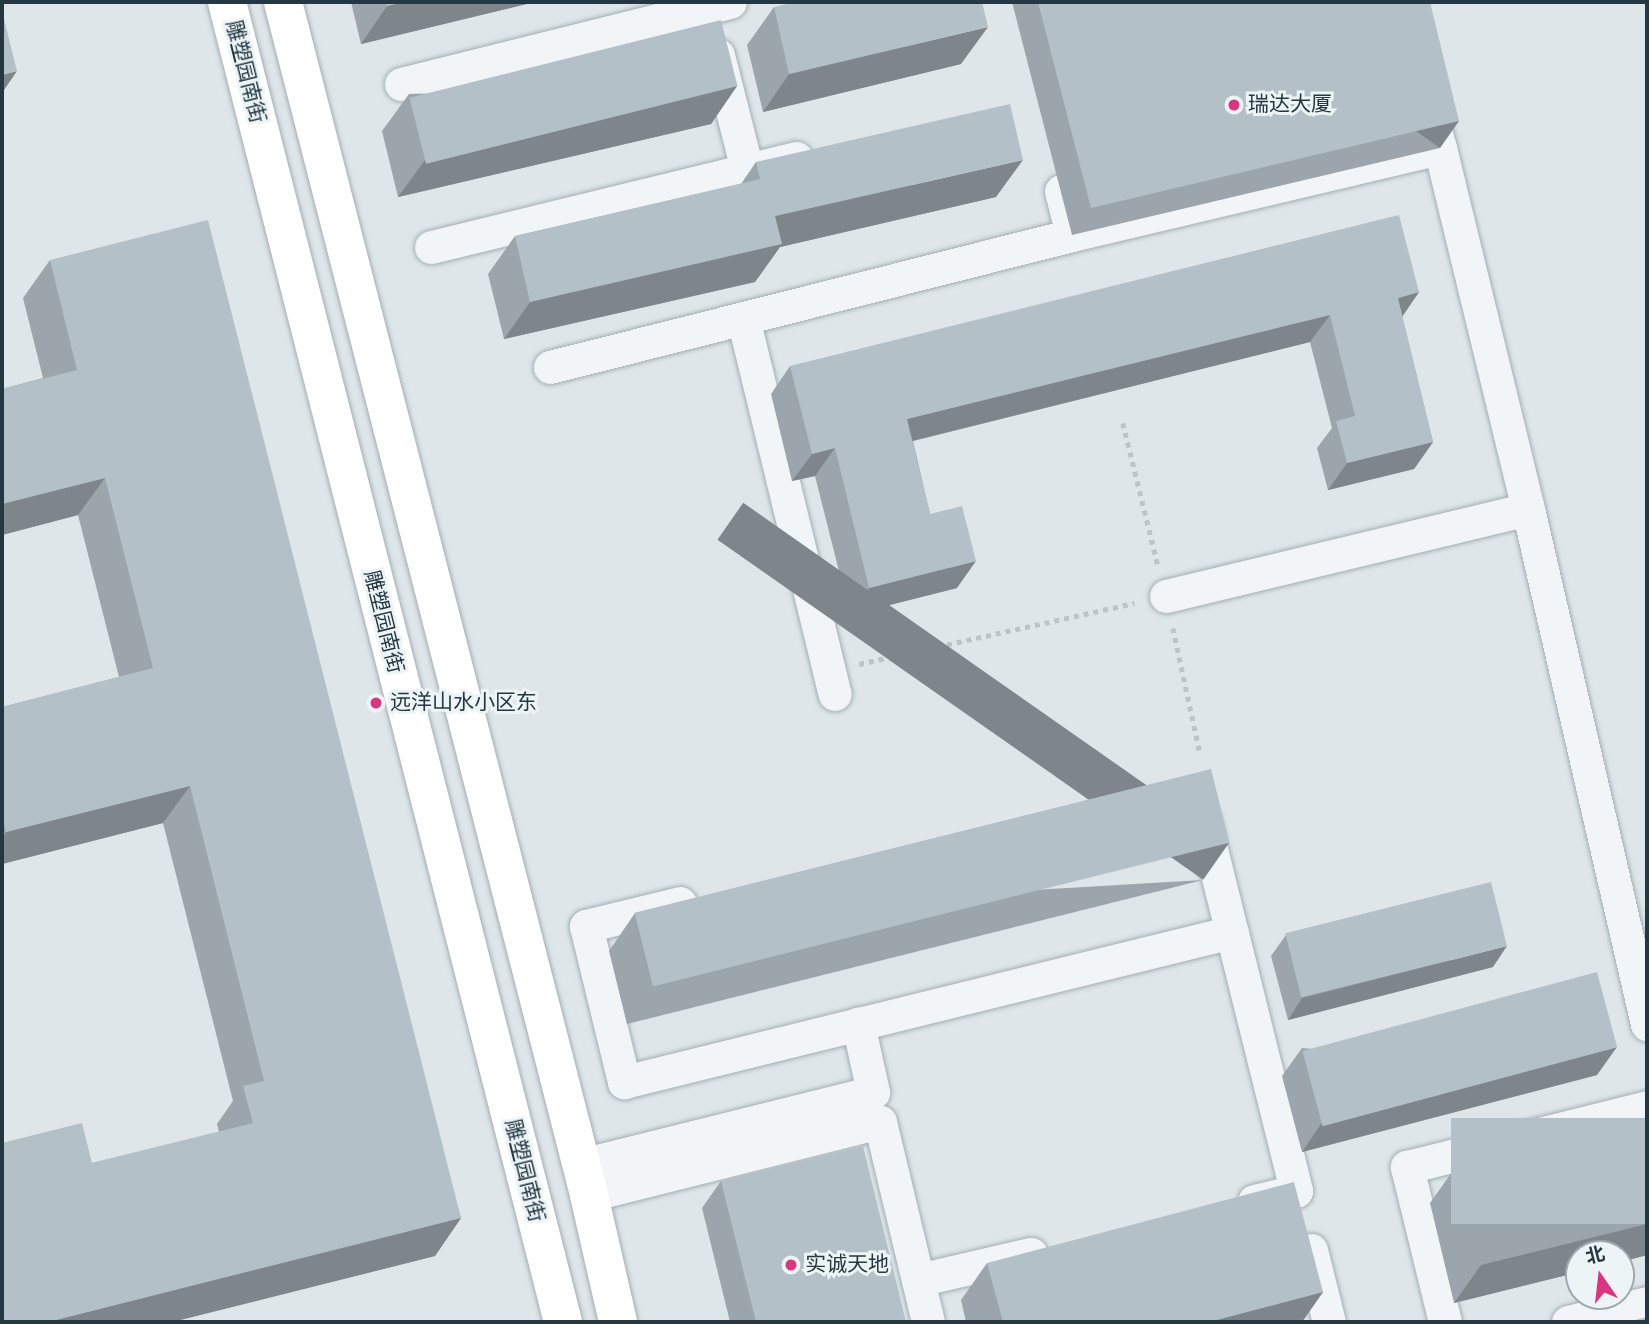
<!DOCTYPE html>
<meta charset="utf-8">
<style>
body{margin:0}
#map{position:relative;width:1649px;height:1324px;overflow:hidden;background:#dee6e9;font-family:"Alegreya Sans","Noto Sans SC",sans-serif}
div>[style]{position:absolute}
.path>*{height:4.5px;margin-top:-2.25px;transform-origin:0;background:repeating-linear-gradient(90deg,#bcc4c8 0 5px,transparent 0 10px)}
.roads{filter:drop-shadow(0 0 2px #a3aeb4) drop-shadow(0 0 2px #a3aeb4)}
.street>*{height:33px;margin:-16.5px;padding:0 16.5px;transform-origin:16.5px;border-radius:16.5px;background:#f1f5f7}
.secondary>*{height:38px;margin:-19px;padding:0 19px;transform-origin:19px;border-radius:19px;background:#fff}
.wall>*{inset:0;background:#9ba5ab}
.shaded-wall>*{inset:0;background:#7e868b;transform-origin:0 0}
.building>*{inset:0;background:#b4c0c7;transform-origin:0 0}
.dots>*{width:19px;height:19px;translate:-50% -50%;box-sizing:border-box;border:4px solid #edf4f6;border-radius:50%}
span{translate:-50% -50%;white-space:nowrap;text-align:center;line-height:1.15;-webkit-text-stroke:6px #edf4f6;paint-order:stroke}
.street-label{font-size:21px;color:#253842}
.poi-label{font-size:21px;color:#253842}
.left{translate:0 -50%;text-align:left}
.frame{position:absolute;inset:0;border:4px solid #253842;pointer-events:none}
.north{position:absolute;left:1565px;top:1240px;width:70px;height:70px;box-sizing:border-box;background:#edf4f6;border:2px solid #9da9ae;border-radius:50%;rotate:346deg;font-size:19px;font-weight:700;line-height:28px;text-align:center;color:#253842}
.north::after{content:'';display:block;margin:auto;width:24px;height:32px;background:#dd347f;clip-path:polygon(50% 0,100% 100%,50% 72%,0 100%)}
</style>
<div id="map">
<div class="path">
<i style="left:1123px;top:423px;width:146px;rotate:76.2deg"></i>
<i style="left:1173px;top:628px;width:128px;rotate:77.8deg"></i>
<i style="left:859px;top:664px;width:282px;rotate:-12.5deg"></i>
</div>
<div class="roads">
<div class="street">
<i style="left:718px;top:55px;width:119px;rotate:75.8deg"></i>
<i style="left:401px;top:84px;width:339px;rotate:-14deg"></i>
<i style="left:1440px;top:148px;width:372px;rotate:76.3deg"></i>
<i style="left:1528px;top:509px;width:529px;rotate:76.99deg"></i>
<i style="left:1061px;top:191px;width:45px;rotate:76deg"></i>
<i style="left:1072px;top:235px;width:378px;rotate:-13.3deg"></i>
<i style="left:1440px;top:148px;width:20px;rotate:-105deg"></i>
<i style="left:431px;top:247px;width:376px;rotate:-13.7deg"></i>
<i style="left:743px;top:318px;width:387px;rotate:76.3deg"></i>
<i style="left:550px;top:367px;width:538px;rotate:-14.19deg"></i>
<i style="left:1166px;top:596px;width:372px;rotate:-13.5deg"></i>
<i style="left:1204px;top:821px;width:381px;rotate:76deg"></i>
<i style="left:1296px;top:1191px;width:43px;rotate:166.6deg"></i>
<i style="left:680px;top:903px;width:97px;rotate:166.3deg"></i>
<i style="left:586px;top:926px;width:161px;rotate:76.3deg"></i>
<i style="left:624px;top:1082px;width:626px;rotate:-13.86deg"></i>
<i style="left:581px;top:1165px;width:301px;rotate:-14deg"></i>
<i style="left:873px;top:1092px;width:70px;rotate:-102.4deg"></i>
<i style="left:589px;top:1195px;width:300px;rotate:-14.1deg"></i>
<i style="left:880px;top:1122px;width:163px;rotate:76.5deg"></i>
<i style="left:918px;top:1280px;width:116px;rotate:-13deg"></i>
<i style="left:1311px;top:1250px;width:74px;rotate:76deg"></i>
<i style="left:918px;top:1280px;width:43px;rotate:76.6deg"></i>
<i style="left:1445px;top:1322px;width:160px;rotate:-103.8deg"></i>
<i style="left:1407px;top:1167px;width:247px;rotate:-14deg"></i>
<i style="left:1568px;top:1322px;width:81px;rotate:-13.5deg"></i>
</div>
<div class="secondary">
<i style="left:227px;top:2px;width:1362px;rotate:75.72deg"></i>
<i style="left:283px;top:2px;width:1232px;rotate:75.61deg"></i>
<i style="left:589px;top:1195px;width:130px;rotate:77.1deg"></i>
</div>
</div>
<div class="wall">
<i style="clip-path:polygon(351px 2px,535px 2px,361px 44px)"></i>
<i style="clip-path:polygon(1012px 2px,1430px 2px,1440px 148px,1072px 235px)"></i>
<i style="clip-path:polygon(774px 7px,961px 64px,763px 112px,747px 45px)"></i>
<i style="clip-path:polygon(737px 86px,711px 124px,398px 197px,382px 131px,409px 94px)"></i>
<i style="clip-path:polygon(756px 162px,996px 197px,780px 247px,755px 282px,504px 339px,488px 274px,515px 236px,741px 184px)"></i>
<i style="clip-path:polygon(50px 260px,461px 1218px,435px 1256px,172px 1322px,2px 1322px,92px 1163px,219px 1132px,217px 1124px,233px 1101px,163px 823px,2px 864px,2px 707px,119px 677px,78px 515px,2px 535px,2px 389px,43px 378px,23px 298px)"></i>
<i style="clip-path:polygon(1419px 292px,1402px 316px,1433px 442px,1414px 469px,1328px 490px,1317px 448px,1332px 428px,1310px 342px,913px 441px,930px 514px,957px 588px,850px 615px,815px 476px,792px 481px,771px 394px,790px 366px)"></i>
<i style="clip-path:polygon(1203px 880px,627px 1024px,609px 951px,635px 913px)"></i>
<i style="clip-path:polygon(1286px 935px,1493px 967px,1288px 1020px,1271px 956px)"></i>
<i style="clip-path:polygon(1302px 1048px,1597px 1075px,1302px 1152px,1282px 1076px)"></i>
<i style="clip-path:polygon(1647px 1118px,1647px 1255px,1621px 1262px,1621px 1254px,1579px 1254px,1579px 1272px,1454px 1303px,1430px 1203px,1457px 1165px)"></i>
<i style="clip-path:polygon(721px 1181px,906px 1322px,730px 1322px,702px 1208px)"></i>
<i style="clip-path:polygon(987px 1263px,1323px 1292px,1302px 1322px,966px 1322px,961px 1300px)"></i>
</div>
<div class="shaded-wall">
<i style="clip-path:polygon(404px 2px,535px 2px,361px 44px,387px 6px)"></i>
<i style="clip-path:polygon(988px 27px,961px 64px,763px 112px,789px 74px)"></i>
<i style="clip-path:polygon(17px 71px,2px 93px,2px 75px)"></i>
<i style="clip-path:polygon(737px 86px,711px 124px,398px 197px,425px 160px)"></i>
<i style="left:1459px;top:121px;width:33px;height:378px;rotate:125deg"></i>
<i style="clip-path:polygon(1023px 160px,996px 197px,780px 247px,755px 282px,504px 339px,530px 302px,775px 216px)"></i>
<i style="clip-path:polygon(1419px 292px,1400px 320px,1398px 298px)"></i>
<i style="clip-path:polygon(1330px 315px,1310px 342px,888px 447px,907px 419px)"></i>
<i style="clip-path:polygon(1433px 442px,1414px 469px,1328px 490px,1347px 463px)"></i>
<i style="clip-path:polygon(835px 448px,815px 476px,792px 481px,812px 454px)"></i>
<i style="clip-path:polygon(105px 478px,78px 515px,2px 535px,2px 504px)"></i>
<i style="clip-path:polygon(976px 561px,957px 588px,850px 615px,869px 588px)"></i>
<i style="clip-path:polygon(190px 786px,163px 823px,2px 864px,2px 839px,6px 832px)"></i>
<i style="left:1229px;top:843px;width:45px;height:593px;rotate:125deg"></i>
<i style="clip-path:polygon(1507px 946px,1493px 967px,1288px 1020px,1302px 998px)"></i>
<i style="clip-path:polygon(1617px 1047px,1597px 1075px,1302px 1152px,1321px 1124px)"></i>
<i style="clip-path:polygon(461px 1218px,435px 1256px,172px 1322px,48px 1322px)"></i>
<i style="clip-path:polygon(1647px 1224px,1647px 1255px,1621px 1262px,1621px 1254px,1579px 1254px,1579px 1272px,1454px 1303px,1481px 1265px)"></i>
<i style="clip-path:polygon(1323px 1292px,1302px 1322px,1209px 1322px)"></i>
</div>
<div class="building">
<i style="clip-path:polygon(386px 2px,404px 2px,387px 6px)"></i>
<i style="clip-path:polygon(796px 2px,982px 2px,988px 27px,789px 74px,774px 7px)"></i>
<i style="clip-path:polygon(1038px 2px,1430px 2px,1459px 121px,1091px 208px)"></i>
<i style="clip-path:polygon(2px 11px,17px 71px,2px 75px)"></i>
<i style="left:721px;top:20px;width:68px;height:321px;rotate:76deg"></i>
<i style="clip-path:polygon(1010px 104px,1023px 160px,775px 216px,782px 244px,530px 302px,515px 236px,760px 179px,756px 162px)"></i>
<i style="clip-path:polygon(1399px 215px,1419px 292px,1398px 298px,1433px 442px,1347px 463px,1336px 421px,1355px 416px,1330px 315px,907px 419px,930px 514px,962px 506px,976px 561px,869px 588px,835px 448px,812px 454px,790px 366px)"></i>
<i style="clip-path:polygon(208px 220px,461px 1218px,48px 1322px,2px 1322px,2px 1143px,82px 1123px,92px 1163px,253px 1123px,243px 1086px,264px 1081px,190px 786px,6px 832px,2px 813px,2px 707px,153px 668px,105px 478px,2px 504px,2px 389px,77px 370px,50px 260px)"></i>
<i style="left:1211px;top:769px;width:76px;height:594px;rotate:76deg"></i>
<i style="left:1491px;top:882px;width:66px;height:212px;rotate:76deg"></i>
<i style="left:1597px;top:972px;width:78px;height:305px;rotate:75deg"></i>
<i style="left:1647px;top:1118px;width:106px;height:196px;rotate:90deg"></i>
<i style="clip-path:polygon(863px 1146px,906px 1322px,756px 1322px,721px 1181px)"></i>
<i style="clip-path:polygon(1294px 1182px,1323px 1292px,1209px 1322px,1003px 1322px,987px 1263px)"></i>
<i style="clip-path:polygon(1647px 1317px,1647px 1322px,1627px 1322px)"></i>
</div>
<div class="dots">
<i style="left:1234px;top:105px;background:#dd347f"></i>
<i style="left:376px;top:703px;background:#dd347f"></i>
<i style="left:791px;top:1265px;background:#dd347f"></i>
</div>
<div class="street-label">
<span style="left:245px;top:72px;rotate:76deg">雕塑园南街</span>
<span style="left:383px;top:622px;rotate:76deg">雕塑园南街</span>
<span style="left:524px;top:1171px;rotate:76deg">雕塑园南街</span>
</div>
<div class="poi-label">
<span class="left" style="left:1248px;top:105px">瑞达大厦</span>
<span class="left" style="left:390px;top:703px">远洋山水小区东</span>
<span class="left" style="left:805px;top:1265px">实诚天地</span>
</div>
<div class="frame"></div>
<div class="north">北</div>
</div>
